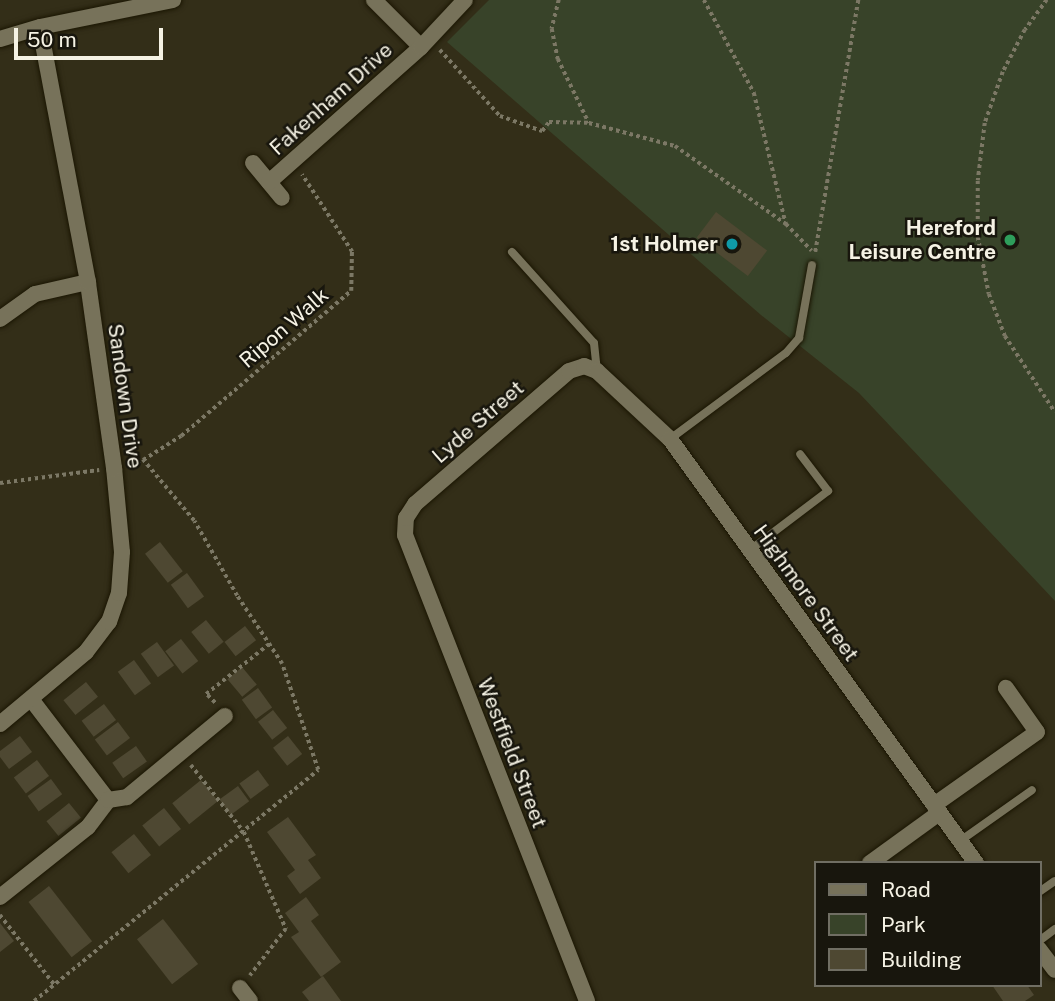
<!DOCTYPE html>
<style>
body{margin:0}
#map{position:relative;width:1055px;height:1001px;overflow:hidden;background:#332e18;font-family:"Public Sans",sans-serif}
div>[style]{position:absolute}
.green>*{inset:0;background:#384329}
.building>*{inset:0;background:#4e4832;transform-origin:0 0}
.path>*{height:3.5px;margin-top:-1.75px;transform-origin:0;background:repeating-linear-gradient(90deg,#7c7865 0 3.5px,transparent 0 7px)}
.roads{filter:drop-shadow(0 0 2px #1b1603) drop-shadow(0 0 2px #1b1603)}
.service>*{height:8px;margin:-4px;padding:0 4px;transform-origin:4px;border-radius:4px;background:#77725a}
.minor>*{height:16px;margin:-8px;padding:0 8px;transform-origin:8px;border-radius:8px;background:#77725a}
.dots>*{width:19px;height:19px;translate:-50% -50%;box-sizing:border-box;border:4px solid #18160d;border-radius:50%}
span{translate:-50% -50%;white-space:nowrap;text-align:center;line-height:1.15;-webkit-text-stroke:5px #18160d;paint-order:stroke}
.street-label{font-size:21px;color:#f5f2e4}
.poi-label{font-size:21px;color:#f5f2e4;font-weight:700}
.right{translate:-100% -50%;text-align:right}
.legend{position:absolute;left:814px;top:861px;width:228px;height:126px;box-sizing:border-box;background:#18160d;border:2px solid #706e63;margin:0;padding:9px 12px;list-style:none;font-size:21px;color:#f5f2e4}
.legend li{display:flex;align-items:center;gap:14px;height:35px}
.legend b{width:35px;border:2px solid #706e63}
.scale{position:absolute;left:14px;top:28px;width:149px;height:32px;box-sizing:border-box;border:4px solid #f5f2e4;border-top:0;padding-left:9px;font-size:21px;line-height:24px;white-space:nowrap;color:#f5f2e4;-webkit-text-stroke:5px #18160d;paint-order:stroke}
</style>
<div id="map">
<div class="green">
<i style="clip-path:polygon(489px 0,1055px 0,1055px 601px,859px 393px,761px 315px,447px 42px)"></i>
</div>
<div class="building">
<i style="left:716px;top:212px;width:64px;height:32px;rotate:37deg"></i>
<i style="left:160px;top:542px;width:37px;height:19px;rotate:52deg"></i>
<i style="left:187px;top:573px;width:29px;height:20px;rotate:54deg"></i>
<i style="left:206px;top:620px;width:28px;height:19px;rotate:51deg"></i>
<i style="left:245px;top:626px;width:18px;height:26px;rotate:52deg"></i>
<i style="left:181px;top:639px;width:28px;height:20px;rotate:52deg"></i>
<i style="left:157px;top:642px;width:29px;height:20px;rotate:54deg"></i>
<i style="left:134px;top:660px;width:29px;height:20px;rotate:54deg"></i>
<i style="left:242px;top:667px;width:23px;height:19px;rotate:50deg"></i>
<i style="left:86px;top:682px;width:19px;height:29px;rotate:51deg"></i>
<i style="left:258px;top:688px;width:24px;height:20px;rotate:54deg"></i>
<i style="left:104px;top:704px;width:20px;height:28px;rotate:53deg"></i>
<i style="left:273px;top:710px;width:23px;height:19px;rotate:52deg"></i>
<i style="left:118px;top:722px;width:20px;height:29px;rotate:53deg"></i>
<i style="clip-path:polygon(20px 736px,32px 752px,9px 769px,0 757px,0 751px)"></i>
<i style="left:288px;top:736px;width:23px;height:19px;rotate:52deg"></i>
<i style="left:136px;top:746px;width:19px;height:29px;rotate:55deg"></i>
<i style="left:37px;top:760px;width:20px;height:29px;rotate:53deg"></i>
<i style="left:258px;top:770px;width:19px;height:23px;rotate:54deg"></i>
<i style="left:51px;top:779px;width:19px;height:29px;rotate:54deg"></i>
<i style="left:201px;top:780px;width:27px;height:37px;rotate:51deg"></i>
<i style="left:238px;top:786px;width:19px;height:23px;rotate:54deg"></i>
<i style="left:69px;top:803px;width:19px;height:29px;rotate:51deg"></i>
<i style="left:164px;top:808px;width:27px;height:28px;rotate:51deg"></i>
<i style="clip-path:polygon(288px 817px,316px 855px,308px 860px,321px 878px,300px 894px,287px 876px,295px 870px,267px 832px)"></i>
<i style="left:134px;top:834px;width:27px;height:29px;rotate:51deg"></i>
<i style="left:49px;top:886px;width:70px;height:26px;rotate:52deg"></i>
<i style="clip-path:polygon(306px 897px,319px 915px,311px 921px,341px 962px,321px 977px,291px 937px,299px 932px,285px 913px)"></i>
<i style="left:163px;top:919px;width:57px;height:33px;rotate:52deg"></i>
<i style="clip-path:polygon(0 923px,14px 941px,0 952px)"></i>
<i style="clip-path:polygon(323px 976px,341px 1001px,309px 1001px,302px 992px)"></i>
<i style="clip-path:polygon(992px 985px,1027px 985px,1034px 995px,1025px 1001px,1003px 1001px)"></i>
</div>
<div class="path">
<i style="left:559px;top:0;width:30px;rotate:104deg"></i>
<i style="left:552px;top:29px;width:31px;rotate:79deg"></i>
<i style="left:558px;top:59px;width:71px;rotate:64.2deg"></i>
<i style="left:589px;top:123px;width:89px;rotate:15deg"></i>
<i style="left:675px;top:146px;width:136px;rotate:35.1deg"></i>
<i style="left:704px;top:0;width:106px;rotate:61.7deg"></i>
<i style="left:754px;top:93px;width:135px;rotate:76.3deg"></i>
<i style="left:786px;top:224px;width:37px;rotate:46deg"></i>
<i style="left:1047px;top:0;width:37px;rotate:126deg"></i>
<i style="left:1025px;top:30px;width:47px;rotate:117.6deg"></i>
<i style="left:1003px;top:72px;width:54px;rotate:109.4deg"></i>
<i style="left:985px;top:123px;width:58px;rotate:96.9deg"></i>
<i style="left:978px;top:181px;width:56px;rotate:90deg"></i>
<i style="left:978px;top:237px;width:58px;rotate:79.1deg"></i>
<i style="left:989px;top:294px;width:45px;rotate:69.1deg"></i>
<i style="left:1005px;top:336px;width:91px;rotate:56.7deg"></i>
<i style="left:440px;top:50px;width:89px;rotate:47.7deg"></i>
<i style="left:500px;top:116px;width:45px;rotate:19.7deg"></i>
<i style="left:542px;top:131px;width:11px;rotate:-52deg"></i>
<i style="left:549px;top:122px;width:39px;rotate:1deg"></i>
<i style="left:815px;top:252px;width:256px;rotate:-80.3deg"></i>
<i style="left:130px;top:463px;width:13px;rotate:-13deg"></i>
<i style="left:143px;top:460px;width:45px;rotate:-32.3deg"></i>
<i style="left:181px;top:436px;width:223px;rotate:-40.5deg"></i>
<i style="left:351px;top:291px;width:39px;rotate:-89deg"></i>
<i style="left:352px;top:252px;width:92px;rotate:-123deg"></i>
<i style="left:0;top:483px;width:100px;rotate:-7.5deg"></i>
<i style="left:215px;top:703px;width:13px;rotate:-135deg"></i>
<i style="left:206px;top:694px;width:80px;rotate:-38.4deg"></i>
<i style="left:191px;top:765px;width:85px;rotate:51.7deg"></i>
<i style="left:244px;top:832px;width:106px;rotate:66.6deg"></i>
<i style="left:286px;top:929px;width:59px;rotate:127.5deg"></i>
<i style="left:0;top:915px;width:88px;rotate:52deg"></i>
<i style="left:34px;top:1001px;width:366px;rotate:-39.1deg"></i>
<i style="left:318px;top:770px;width:112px;rotate:-108.8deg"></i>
<i style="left:282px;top:664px;width:82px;rotate:-123.5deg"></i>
<i style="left:237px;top:596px;width:86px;rotate:-119.8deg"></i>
<i style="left:194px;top:521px;width:80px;rotate:-129.9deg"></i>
</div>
<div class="roads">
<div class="service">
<i style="left:512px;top:252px;width:122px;rotate:48deg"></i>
<i style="left:594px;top:343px;width:28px;rotate:84deg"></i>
<i style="left:670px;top:439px;width:144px;rotate:-36.6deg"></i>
<i style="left:786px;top:353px;width:20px;rotate:-49deg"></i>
<i style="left:799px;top:338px;width:74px;rotate:-79.9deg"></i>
<i style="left:750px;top:550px;width:98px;rotate:-37.1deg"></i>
<i style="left:828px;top:491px;width:46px;rotate:-127.1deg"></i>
<i style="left:960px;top:841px;width:88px;rotate:-35.3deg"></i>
<i style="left:1039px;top:892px;width:19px;rotate:-35deg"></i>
<i style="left:1039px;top:941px;width:20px;rotate:-37deg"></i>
</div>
<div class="minor">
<i style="left:374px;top:0;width:66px;rotate:45deg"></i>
<i style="left:0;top:39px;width:42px;rotate:-16.7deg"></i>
<i style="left:40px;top:27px;width:136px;rotate:-11.5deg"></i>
<i style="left:253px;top:163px;width:45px;rotate:50.4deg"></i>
<i style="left:269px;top:182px;width:203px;rotate:-41.6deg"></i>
<i style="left:421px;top:47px;width:64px;rotate:-46.9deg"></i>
<i style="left:0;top:319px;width:43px;rotate:-35.5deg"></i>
<i style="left:35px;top:294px;width:54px;rotate:-12.8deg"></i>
<i style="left:31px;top:699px;width:127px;rotate:52.7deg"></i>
<i style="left:0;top:724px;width:112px;rotate:-39.9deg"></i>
<i style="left:86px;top:652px;width:38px;rotate:-53deg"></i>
<i style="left:109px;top:622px;width:31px;rotate:-71deg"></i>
<i style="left:119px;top:593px;width:41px;rotate:-85.8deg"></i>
<i style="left:122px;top:552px;width:84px;rotate:-95.4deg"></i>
<i style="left:114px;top:468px;width:188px;rotate:-98deg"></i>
<i style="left:88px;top:282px;width:259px;rotate:-100.7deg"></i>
<i style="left:934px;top:805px;width:126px;rotate:-35.3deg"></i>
<i style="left:1037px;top:732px;width:54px;rotate:-125.2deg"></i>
<i style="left:870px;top:863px;width:85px;rotate:-35.9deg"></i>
<i style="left:0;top:897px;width:112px;rotate:-38.5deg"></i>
<i style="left:88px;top:827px;width:34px;rotate:-53deg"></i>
<i style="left:108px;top:800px;width:19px;rotate:-9deg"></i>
<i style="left:127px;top:797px;width:127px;rotate:-39.6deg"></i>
<i style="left:1039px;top:949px;width:26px;rotate:53deg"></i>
<i style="left:240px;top:988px;width:16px;rotate:52deg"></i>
<i style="left:587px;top:1001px;width:500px;rotate:-111.33deg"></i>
<i style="left:405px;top:535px;width:17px;rotate:-87deg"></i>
<i style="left:406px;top:518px;width:17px;rotate:-57deg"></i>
<i style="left:415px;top:504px;width:203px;rotate:-40.8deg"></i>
<i style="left:569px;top:371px;width:16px;rotate:-18deg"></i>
<i style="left:584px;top:366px;width:14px;rotate:21deg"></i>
<i style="left:597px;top:371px;width:100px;rotate:43deg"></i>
<i style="left:670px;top:439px;width:523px;rotate:54.18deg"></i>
</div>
</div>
<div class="dots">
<i style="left:1010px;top:240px;background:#2e9e5b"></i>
<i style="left:732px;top:244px;background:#0f9aa8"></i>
</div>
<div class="street-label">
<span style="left:331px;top:99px;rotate:-42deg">Fakenham Drive</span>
<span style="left:284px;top:328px;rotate:-41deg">Ripon Walk</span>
<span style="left:125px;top:396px;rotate:82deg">Sandown Drive</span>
<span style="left:478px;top:422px;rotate:-41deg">Lyde Street</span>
<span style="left:806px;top:593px;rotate:54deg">Highmore Street</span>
<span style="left:512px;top:753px;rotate:69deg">Westfield Street</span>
</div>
<div class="poi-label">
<span class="right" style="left:996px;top:240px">Hereford<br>Leisure Centre</span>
<span class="right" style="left:718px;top:244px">1st Holmer</span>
</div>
<ul class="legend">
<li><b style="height:9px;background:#77725a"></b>Road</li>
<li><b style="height:19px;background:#384329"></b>Park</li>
<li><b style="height:19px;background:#4e4832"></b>Building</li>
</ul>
<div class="scale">50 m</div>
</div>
